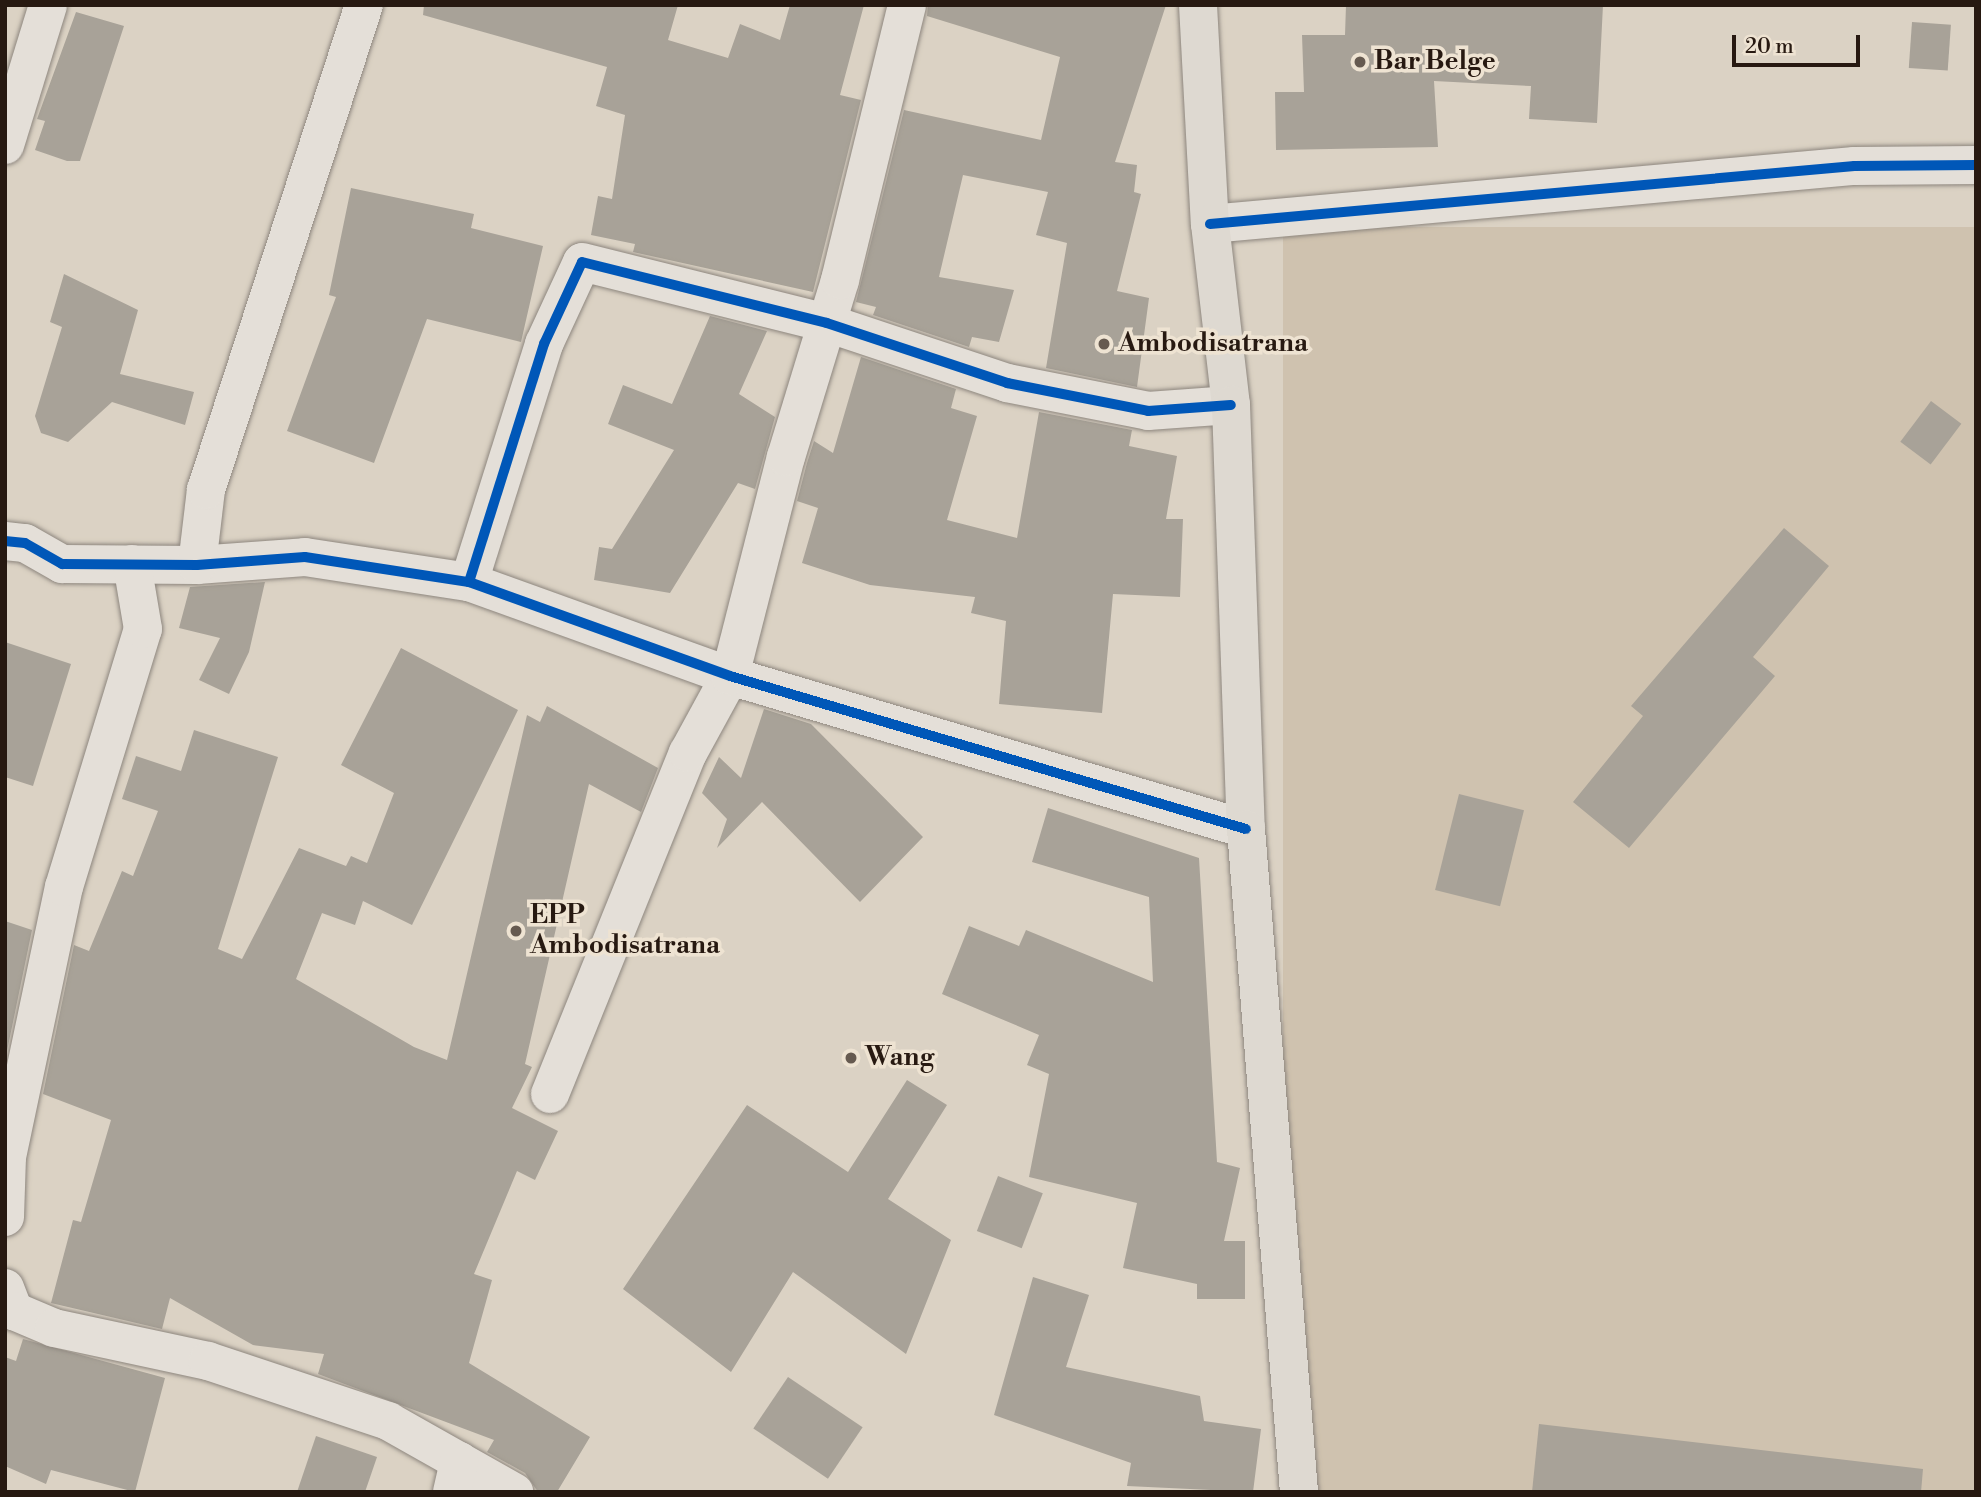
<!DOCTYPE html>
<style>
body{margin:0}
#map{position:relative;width:1981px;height:1497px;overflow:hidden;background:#dbd2c4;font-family:"Libre Bodoni",serif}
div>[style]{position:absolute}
.green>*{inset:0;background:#cfc2af;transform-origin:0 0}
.building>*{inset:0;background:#a8a298;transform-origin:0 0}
.roads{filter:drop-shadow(0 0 2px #8d867e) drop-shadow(0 0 2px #8d867e)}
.minor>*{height:38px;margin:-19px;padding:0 19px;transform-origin:19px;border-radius:19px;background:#e4dfd8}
.major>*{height:38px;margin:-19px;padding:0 19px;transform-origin:19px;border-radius:19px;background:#ded9d1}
.cycleway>*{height:10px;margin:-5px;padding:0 5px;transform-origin:5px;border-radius:5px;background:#0057b8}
.dots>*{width:19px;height:19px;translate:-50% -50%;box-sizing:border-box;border:4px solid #eee3d2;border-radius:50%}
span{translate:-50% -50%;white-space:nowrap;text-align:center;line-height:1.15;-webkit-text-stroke:7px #eee3d2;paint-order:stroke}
.poi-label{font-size:26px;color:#271911;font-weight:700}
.left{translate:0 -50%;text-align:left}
.frame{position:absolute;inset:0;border:7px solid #271911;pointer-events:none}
.scale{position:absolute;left:1732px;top:35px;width:128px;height:32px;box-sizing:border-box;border:4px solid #271911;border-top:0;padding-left:9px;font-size:21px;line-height:24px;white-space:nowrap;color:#271911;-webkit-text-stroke:5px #eee3d2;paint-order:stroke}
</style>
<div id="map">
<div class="green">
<i style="left:1976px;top:227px;width:1265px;height:693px;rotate:90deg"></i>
</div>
<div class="building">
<i style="clip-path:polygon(424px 5px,678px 5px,668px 40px,728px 58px,740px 24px,780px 40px,790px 5px,864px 5px,840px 95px,861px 100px,813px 292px,633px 252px,635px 244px,591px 235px,598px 196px,612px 199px,625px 115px,596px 106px,607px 67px,423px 15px)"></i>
<i style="clip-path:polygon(928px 5px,1166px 5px,1115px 162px,1137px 165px,1134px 192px,1141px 194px,1117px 291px,1149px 298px,1137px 387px,1046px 368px,1067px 243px,1036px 235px,1048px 192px,963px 175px,939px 277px,1014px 290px,999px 342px,972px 337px,969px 347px,873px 315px,876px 307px,856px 302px,904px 110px,1041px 140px,1060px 57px,927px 16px)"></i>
<i style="clip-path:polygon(1346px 5px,1603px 5px,1597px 123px,1529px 119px,1531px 86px,1434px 81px,1438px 147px,1276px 150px,1275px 92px,1304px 92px,1302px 35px,1345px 35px)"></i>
<i style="clip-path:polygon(76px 12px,124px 26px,80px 161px,67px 161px,35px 150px,45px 121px,37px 119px)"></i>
<i style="left:1912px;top:22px;width:39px;height:46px;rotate:4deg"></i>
<i style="clip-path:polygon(351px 188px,474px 214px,471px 228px,543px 246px,521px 342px,427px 319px,374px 463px,287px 431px,336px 297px,329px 295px)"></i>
<i style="clip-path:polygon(64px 274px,138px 310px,120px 374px,194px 392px,185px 425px,112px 402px,68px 442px,41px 433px,35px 416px,62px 327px,50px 322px)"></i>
<i style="clip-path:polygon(710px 316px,767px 331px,739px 394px,775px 417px,755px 489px,738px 483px,670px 593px,594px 580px,599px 547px,612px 549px,674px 450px,608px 424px,623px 385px,672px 404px)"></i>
<i style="clip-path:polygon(861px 357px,956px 389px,951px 408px,977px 416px,947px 520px,1017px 538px,1039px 412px,1132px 430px,1129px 446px,1177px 456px,1166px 519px,1183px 519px,1180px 597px,1113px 594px,1102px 713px,999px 704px,1006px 621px,971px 613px,975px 597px,870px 585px,802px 563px,818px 508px,797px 501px,807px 463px,814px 441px,833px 453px)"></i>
<i style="left:1931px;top:401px;width:38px;height:51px;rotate:37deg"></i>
<i style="clip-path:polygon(1784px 528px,1829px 566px,1753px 657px,1775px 676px,1629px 848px,1573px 802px,1643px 716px,1631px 706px)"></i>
<i style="clip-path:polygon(265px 582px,249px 652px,229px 694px,199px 680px,220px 638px,179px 628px,190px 587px)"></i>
<i style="clip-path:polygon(5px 642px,71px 664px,33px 786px,5px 777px)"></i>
<i style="clip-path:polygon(401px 648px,518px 710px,412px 925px,363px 901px,355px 925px,322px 913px,296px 979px,414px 1047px,447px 1060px,527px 715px,540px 722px,547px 706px,658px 768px,641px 812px,589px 784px,525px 1064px,532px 1067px,512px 1108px,558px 1131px,535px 1180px,517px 1171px,474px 1274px,492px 1280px,469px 1363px,590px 1437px,557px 1492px,538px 1492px,525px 1473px,487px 1452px,494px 1440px,318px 1374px,324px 1354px,253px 1345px,170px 1298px,162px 1329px,51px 1303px,73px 1220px,81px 1222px,111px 1120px,43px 1094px,74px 945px,89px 951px,122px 871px,133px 876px,158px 811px,122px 799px,136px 756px,181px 771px,194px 730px,278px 757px,218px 949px,242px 959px,299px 848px,346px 866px,351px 856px,367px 863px,394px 793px,341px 765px)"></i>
<i style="clip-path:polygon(764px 709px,811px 724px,923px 837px,860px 902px,762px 802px,717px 848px,727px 819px,702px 793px,719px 757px,741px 778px)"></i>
<i style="left:1459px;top:794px;width:67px;height:99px;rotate:14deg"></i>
<i style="clip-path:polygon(1048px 808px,1199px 858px,1217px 1162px,1240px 1168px,1224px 1241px,1245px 1241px,1245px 1299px,1197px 1299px,1197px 1284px,1123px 1268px,1137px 1203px,1029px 1177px,1049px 1074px,1027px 1065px,1039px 1035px,942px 994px,969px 926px,1019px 946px,1026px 930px,1153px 982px,1149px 897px,1032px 862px)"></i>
<i style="clip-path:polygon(5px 921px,32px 930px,7px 1051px,5px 1050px)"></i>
<i style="clip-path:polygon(907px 1080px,947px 1105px,888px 1199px,951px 1240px,906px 1354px,793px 1272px,731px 1372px,623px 1289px,747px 1105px,848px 1172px)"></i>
<i style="left:998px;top:1176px;width:48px;height:59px;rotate:21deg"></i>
<i style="clip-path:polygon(1033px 1277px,1089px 1295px,1066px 1367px,1200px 1396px,1204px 1421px,1261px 1429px,1253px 1492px,1127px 1486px,1131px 1463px,994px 1415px)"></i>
<i style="clip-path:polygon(23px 1339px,165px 1378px,135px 1492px,51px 1470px,46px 1484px,5px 1466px,5px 1357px,16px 1361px)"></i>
<i style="left:788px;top:1377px;width:90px;height:62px;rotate:34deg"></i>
<i style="clip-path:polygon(1539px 1424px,1923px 1469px,1921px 1492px,1532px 1492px)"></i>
<i style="clip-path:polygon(316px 1436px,377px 1457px,365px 1492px,297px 1492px)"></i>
</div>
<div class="roads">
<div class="minor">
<i style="left:5px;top:145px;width:146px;rotate:-72.9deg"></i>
<i style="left:1210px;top:224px;width:647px;rotate:-5.15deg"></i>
<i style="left:1854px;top:166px;width:122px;rotate:-0.5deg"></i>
<i style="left:5px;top:541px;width:20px;rotate:6deg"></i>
<i style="left:25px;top:543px;width:43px;rotate:29.6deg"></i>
<i style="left:62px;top:564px;width:135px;rotate:0.4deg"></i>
<i style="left:197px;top:565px;width:108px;rotate:-4.2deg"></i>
<i style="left:305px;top:557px;width:166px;rotate:8.7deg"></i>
<i style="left:469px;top:582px;width:277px;rotate:19.8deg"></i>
<i style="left:730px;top:676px;width:538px;rotate:16.52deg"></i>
<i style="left:197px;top:565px;width:76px;rotate:-83.2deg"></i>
<i style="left:206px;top:490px;width:510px;rotate:-71.96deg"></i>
<i style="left:469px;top:582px;width:250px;rotate:-72.5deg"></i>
<i style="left:544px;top:344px;width:90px;rotate:-65.1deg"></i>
<i style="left:582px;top:262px;width:252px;rotate:14deg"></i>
<i style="left:827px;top:323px;width:190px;rotate:18.4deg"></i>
<i style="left:1007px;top:383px;width:144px;rotate:11.2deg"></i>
<i style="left:1148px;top:411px;width:83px;rotate:-4.1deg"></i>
<i style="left:550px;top:1094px;width:368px;rotate:-68deg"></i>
<i style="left:688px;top:753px;width:88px;rotate:-61.4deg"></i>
<i style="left:730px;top:676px;width:226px;rotate:-75.7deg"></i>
<i style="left:786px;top:457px;width:185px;rotate:-73deg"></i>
<i style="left:840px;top:280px;width:283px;rotate:-76.3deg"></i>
<i style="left:5px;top:1217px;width:60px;rotate:-88.1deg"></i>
<i style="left:7px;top:1157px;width:276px;rotate:-78.1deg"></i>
<i style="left:64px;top:887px;width:270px;rotate:-73deg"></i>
<i style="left:143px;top:629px;width:66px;rotate:-99.6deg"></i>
<i style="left:5px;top:1288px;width:25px;rotate:69deg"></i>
<i style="left:14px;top:1311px;width:43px;rotate:23deg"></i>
<i style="left:54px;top:1328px;width:157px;rotate:12.1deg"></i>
<i style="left:208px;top:1361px;width:190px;rotate:18.4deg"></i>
<i style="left:388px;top:1421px;width:145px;rotate:29.4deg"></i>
<i style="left:452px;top:1492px;width:32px;rotate:-77deg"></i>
</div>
<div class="major">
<i style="left:1198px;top:5px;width:219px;rotate:86.9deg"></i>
<i style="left:1210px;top:224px;width:182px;rotate:83.4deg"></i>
<i style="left:1231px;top:405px;width:424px;rotate:88deg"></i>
<i style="left:1246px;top:829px;width:665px;rotate:85.43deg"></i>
</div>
</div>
<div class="cycleway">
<i style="left:1210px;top:224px;width:647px;rotate:-5.15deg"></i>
<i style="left:1854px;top:166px;width:122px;rotate:-0.5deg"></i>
<i style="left:5px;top:541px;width:20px;rotate:6deg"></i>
<i style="left:25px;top:543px;width:43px;rotate:29.6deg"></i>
<i style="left:62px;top:564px;width:135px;rotate:0.4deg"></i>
<i style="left:197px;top:565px;width:108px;rotate:-4.2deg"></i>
<i style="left:305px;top:557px;width:166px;rotate:8.7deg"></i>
<i style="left:469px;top:582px;width:277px;rotate:19.8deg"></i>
<i style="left:730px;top:676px;width:538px;rotate:16.52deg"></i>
<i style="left:469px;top:582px;width:250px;rotate:-72.5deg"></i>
<i style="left:544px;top:344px;width:90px;rotate:-65.1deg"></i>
<i style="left:582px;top:262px;width:252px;rotate:14deg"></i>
<i style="left:827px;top:323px;width:190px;rotate:18.4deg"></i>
<i style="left:1007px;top:383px;width:144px;rotate:11.2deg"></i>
<i style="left:1148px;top:411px;width:83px;rotate:-4.1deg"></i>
</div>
<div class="dots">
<i style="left:1360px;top:62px;background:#665a50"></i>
<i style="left:1104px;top:344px;background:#665a50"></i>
<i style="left:516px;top:931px;background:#665a50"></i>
<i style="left:851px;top:1058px;background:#665a50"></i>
</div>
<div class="poi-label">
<span class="left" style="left:1374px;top:62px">Bar Belge</span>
<span class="left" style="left:1118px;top:344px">Ambodisatrana</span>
<span class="left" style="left:530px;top:931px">EPP<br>Ambodisatrana</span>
<span class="left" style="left:865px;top:1058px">Wang</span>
</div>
<div class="frame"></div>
<div class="scale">20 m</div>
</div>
